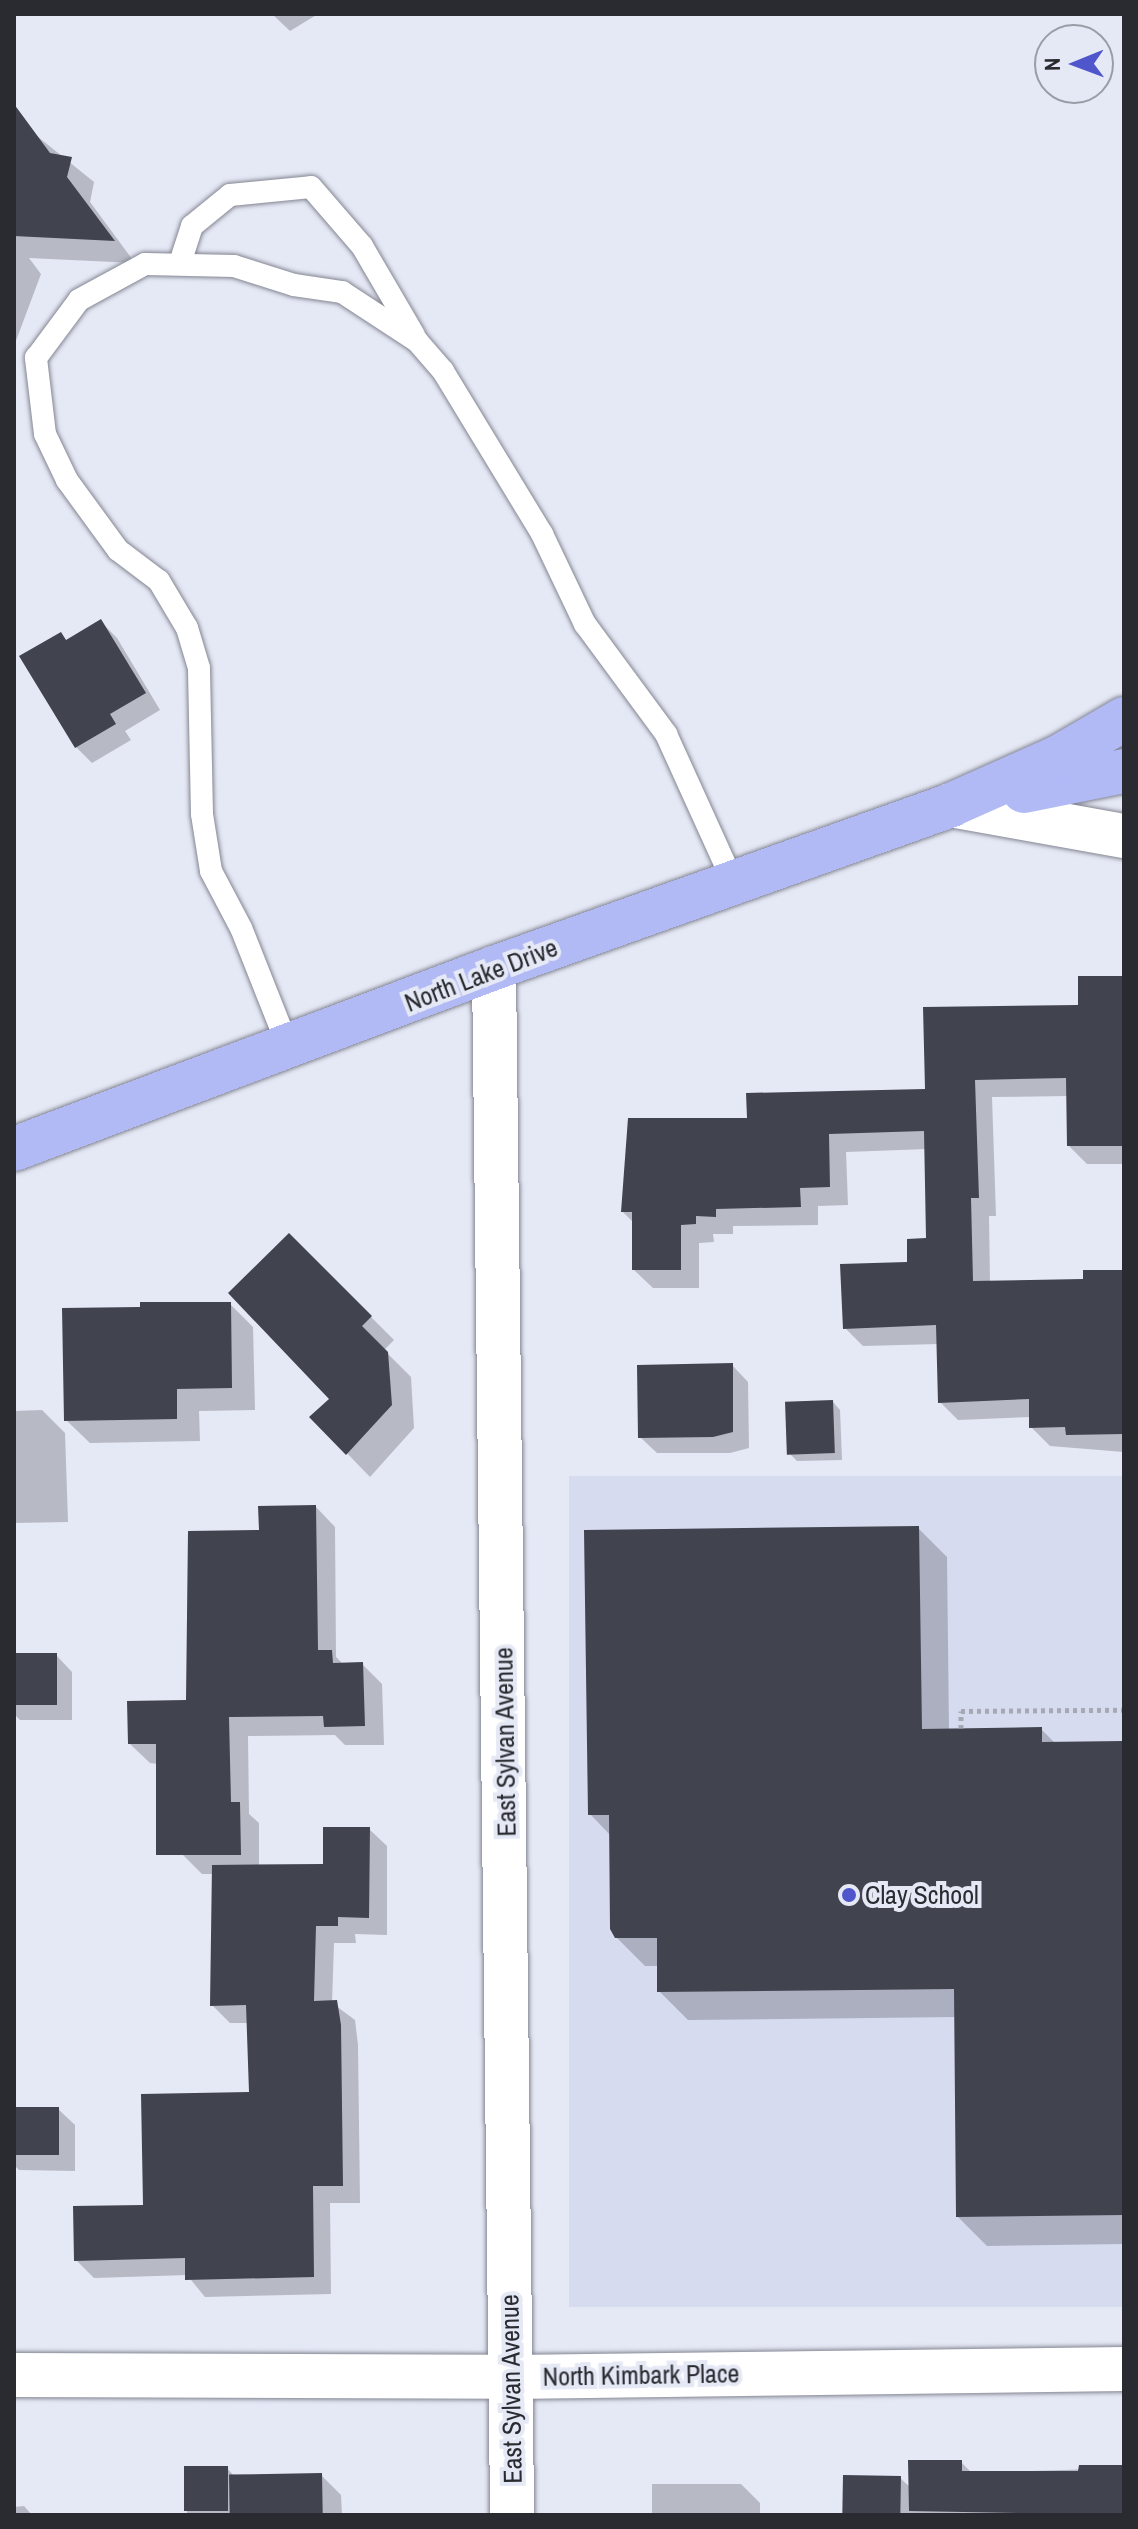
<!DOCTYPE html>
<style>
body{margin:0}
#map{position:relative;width:1138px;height:2529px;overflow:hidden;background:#e5e8f5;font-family:"Archivo Narrow",sans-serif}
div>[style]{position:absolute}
.built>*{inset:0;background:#d7dbf0;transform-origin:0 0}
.shadow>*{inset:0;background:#0003}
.building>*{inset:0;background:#41434e;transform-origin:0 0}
.path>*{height:5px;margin-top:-2.5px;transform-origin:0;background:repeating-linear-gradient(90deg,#a6a8b3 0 4px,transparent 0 8px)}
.roads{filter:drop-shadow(0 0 2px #838692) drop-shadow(0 0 2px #838692)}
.service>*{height:22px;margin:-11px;padding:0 11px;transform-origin:11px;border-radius:11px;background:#fff}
.minor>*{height:44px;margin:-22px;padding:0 22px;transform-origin:22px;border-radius:22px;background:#fff}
.primary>*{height:44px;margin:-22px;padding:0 22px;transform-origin:22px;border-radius:22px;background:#b2baf6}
.dots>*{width:22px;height:22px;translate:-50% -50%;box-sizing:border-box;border:4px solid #e5e8f5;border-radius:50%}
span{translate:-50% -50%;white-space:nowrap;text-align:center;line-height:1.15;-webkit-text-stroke:8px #e5e8f5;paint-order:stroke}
.street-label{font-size:26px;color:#292b30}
.poi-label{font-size:26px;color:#292b30}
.left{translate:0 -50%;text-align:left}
.frame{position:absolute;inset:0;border:16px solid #292b30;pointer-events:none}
.north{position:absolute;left:1034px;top:24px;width:80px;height:80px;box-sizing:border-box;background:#e5e8f5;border:2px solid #9a9ca6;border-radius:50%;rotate:269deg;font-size:22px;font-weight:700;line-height:32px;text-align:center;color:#292b30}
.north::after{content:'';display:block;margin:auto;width:28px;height:36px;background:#4f55cb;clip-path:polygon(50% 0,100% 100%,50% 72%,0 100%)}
</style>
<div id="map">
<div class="built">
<i style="left:1124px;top:1476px;width:831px;height:555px;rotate:90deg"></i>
</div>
<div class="shadow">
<i style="clip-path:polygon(272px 14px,318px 14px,290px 31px)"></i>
<i style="clip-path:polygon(32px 132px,94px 182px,90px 202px,135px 263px,29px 258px,41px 274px,14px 346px,14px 145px)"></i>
<i style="clip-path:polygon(101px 622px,117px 638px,160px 710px,125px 731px,131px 740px,92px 763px,76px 747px,60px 634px,68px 642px)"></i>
<i style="clip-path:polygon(1124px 978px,1124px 1164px,1087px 1164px,1069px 1146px,1069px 1096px,992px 1097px,996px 1216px,989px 1216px,990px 1283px,1085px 1281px,1124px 1272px,1124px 1452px,1050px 1446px,1031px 1427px,1031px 1417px,958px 1420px,940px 1402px,938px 1344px,863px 1346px,845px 1328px,928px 1240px,927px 1149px,846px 1152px,848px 1205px,818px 1206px,818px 1225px,733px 1226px,733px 1234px,713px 1234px,714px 1242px,699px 1243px,699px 1288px,653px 1288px,634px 1270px,634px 1223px,623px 1212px,749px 1120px,927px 1091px)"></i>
<i style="clip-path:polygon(289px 1235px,394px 1340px,384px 1350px,411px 1377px,414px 1428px,370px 1477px,312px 1417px,332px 1399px)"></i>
<i style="clip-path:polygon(230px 1304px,253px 1327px,255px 1410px,199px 1411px,200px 1441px,90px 1443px,66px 1420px)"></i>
<i style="clip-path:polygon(732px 1365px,748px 1382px,749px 1448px,730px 1453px,657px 1453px,640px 1437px)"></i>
<i style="clip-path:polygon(833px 1402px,840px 1410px,842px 1460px,797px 1461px,789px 1453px)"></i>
<i style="clip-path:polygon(42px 1410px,65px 1433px,68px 1522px,14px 1523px,14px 1411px)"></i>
<i style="clip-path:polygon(316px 1507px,335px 1527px,336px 1657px,344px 1665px,362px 1664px,382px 1684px,384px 1745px,345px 1745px,335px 1735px,248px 1736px,249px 1814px,259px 1823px,259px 1867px,325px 1866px,369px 1829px,387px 1846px,387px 1935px,355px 1934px,356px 1943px,334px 1943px,332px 2003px,355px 2020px,358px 2045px,360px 2203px,330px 2203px,331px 2294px,205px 2297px,187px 2275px,94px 2278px,76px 2260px,145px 2207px,252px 2094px,249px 2023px,230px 2023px,212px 2005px,214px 1874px,202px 1874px,183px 1855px,182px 1767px,150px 1763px,130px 1744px,188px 1702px,261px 1532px)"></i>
<i style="clip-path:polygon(918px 1528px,947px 1557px,949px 1730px,1041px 1729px,1056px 1744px,1124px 1743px,1124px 2244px,987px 2246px,958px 2217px,957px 2017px,688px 2020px,659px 1991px,659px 1966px,645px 1966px,616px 1937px,611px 1836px,590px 1814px)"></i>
<i style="clip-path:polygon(14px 1655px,56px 1655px,72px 1672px,72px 1720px,20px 1720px,14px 1714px)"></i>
<i style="clip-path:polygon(14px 2109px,58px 2109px,75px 2125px,75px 2171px,19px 2170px,14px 2165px)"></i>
<i style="clip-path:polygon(961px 2462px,972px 2473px,1124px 2468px,1124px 2515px,845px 2515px,900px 2478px,911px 2488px)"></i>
<i style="clip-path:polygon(227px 2468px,235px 2477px,321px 2475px,341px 2495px,342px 2515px,187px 2515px,186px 2469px)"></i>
<i style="clip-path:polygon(652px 2484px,741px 2484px,760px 2503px,760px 2515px,652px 2515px)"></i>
<i style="clip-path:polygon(24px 2506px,31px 2514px,42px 2515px,14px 2515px,14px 2507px)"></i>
</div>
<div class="building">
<i style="clip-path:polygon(14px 104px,50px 153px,72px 157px,67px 177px,115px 241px,14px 236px)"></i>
<i style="clip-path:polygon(101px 619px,146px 693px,110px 714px,116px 724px,75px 748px,19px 656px,61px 632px,66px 640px)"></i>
<i style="clip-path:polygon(1078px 976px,1124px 976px,1124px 1146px,1067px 1146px,1066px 1078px,975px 1080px,979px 1198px,971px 1198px,973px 1281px,1083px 1279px,1083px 1270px,1124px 1270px,1124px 1434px,1066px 1435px,1065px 1427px,1029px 1428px,1029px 1399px,938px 1403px,936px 1325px,843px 1329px,840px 1264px,907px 1262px,907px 1239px,926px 1238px,924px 1131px,829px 1134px,830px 1187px,800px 1188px,801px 1207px,716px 1209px,716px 1217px,696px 1216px,696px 1224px,681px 1225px,681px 1270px,632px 1270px,632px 1212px,621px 1212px,628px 1118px,747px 1118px,746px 1093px,925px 1089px,923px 1007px,1078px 1005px)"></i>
<i style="clip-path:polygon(289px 1233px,372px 1316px,362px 1326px,388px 1352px,392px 1405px,346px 1455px,309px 1417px,329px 1399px,228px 1293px)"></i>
<i style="clip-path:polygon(140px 1302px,231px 1302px,232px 1388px,177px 1389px,177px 1419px,64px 1421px,62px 1308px,140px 1307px)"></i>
<i style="clip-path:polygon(733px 1363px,733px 1432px,713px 1437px,638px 1438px,637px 1365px)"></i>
<i style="left:833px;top:1400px;width:53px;height:48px;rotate:88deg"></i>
<i style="clip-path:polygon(316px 1505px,318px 1650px,332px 1650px,333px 1663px,363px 1662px,365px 1726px,324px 1727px,323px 1716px,229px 1717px,231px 1802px,240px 1802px,241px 1855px,156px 1855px,156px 1744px,128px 1744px,127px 1701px,186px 1700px,188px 1531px,259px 1530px,258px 1506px)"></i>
<i style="clip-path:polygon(919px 1526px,922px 1729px,1042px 1727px,1042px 1742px,1124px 1741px,1124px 2215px,956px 2217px,954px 1989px,657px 1992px,657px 1938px,615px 1938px,610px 1929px,609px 1815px,588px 1815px,584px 1530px)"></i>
<i style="left:14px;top:1653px;width:43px;height:52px"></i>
<i style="clip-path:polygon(323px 1827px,370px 1827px,369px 1918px,338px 1917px,338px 1926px,316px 1926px,314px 2001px,337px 2000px,341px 2025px,343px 2186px,313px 2186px,314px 2277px,185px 2280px,185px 2258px,74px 2261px,73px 2206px,143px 2205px,141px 2094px,249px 2092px,246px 2005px,210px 2006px,212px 1865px,323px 1864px)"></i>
<i style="left:14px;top:2107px;width:45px;height:48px"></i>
<i style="clip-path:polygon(908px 2460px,962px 2460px,962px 2471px,1078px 2471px,1079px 2465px,1124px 2465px,1124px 2515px,909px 2511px)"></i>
<i style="left:228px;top:2466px;width:45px;height:44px;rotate:90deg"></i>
<i style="left:322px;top:2473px;width:42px;height:93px;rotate:89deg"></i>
<i style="left:843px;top:2475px;width:58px;height:40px;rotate:1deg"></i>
</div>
<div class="path">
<i style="left:961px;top:1728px;width:17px;rotate:-90deg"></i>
<i style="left:961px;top:1711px;width:163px;rotate:-0.4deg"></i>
</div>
<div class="roads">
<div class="service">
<i style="left:180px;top:263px;width:39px;rotate:-72deg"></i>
<i style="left:192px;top:226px;width:49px;rotate:-39.2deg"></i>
<i style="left:230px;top:195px;width:81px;rotate:-5.6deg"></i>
<i style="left:311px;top:187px;width:78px;rotate:49.2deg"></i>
<i style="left:362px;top:246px;width:103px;rotate:59.7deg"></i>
<i style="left:289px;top:1049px;width:130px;rotate:-111.6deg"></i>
<i style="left:241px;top:928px;width:64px;rotate:-117.8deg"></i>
<i style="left:211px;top:871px;width:58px;rotate:-99deg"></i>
<i style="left:202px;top:814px;width:146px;rotate:-91.2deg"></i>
<i style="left:199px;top:668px;width:42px;rotate:-106.7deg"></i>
<i style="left:187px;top:628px;width:55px;rotate:-120.8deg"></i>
<i style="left:159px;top:581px;width:51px;rotate:-142.9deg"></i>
<i style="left:118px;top:550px;width:87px;rotate:-126.1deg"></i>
<i style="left:67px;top:480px;width:51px;rotate:-115.6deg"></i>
<i style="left:45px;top:434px;width:77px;rotate:-96.8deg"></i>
<i style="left:36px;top:358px;width:72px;rotate:-53.4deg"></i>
<i style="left:79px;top:300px;width:75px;rotate:-28.6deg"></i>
<i style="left:145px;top:264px;width:89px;rotate:1.3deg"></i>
<i style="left:234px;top:266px;width:63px;rotate:17.6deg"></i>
<i style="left:294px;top:285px;width:49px;rotate:8.3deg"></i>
<i style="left:342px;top:292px;width:90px;rotate:33.2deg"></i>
<i style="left:417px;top:341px;width:40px;rotate:49deg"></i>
<i style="left:443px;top:371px;width:191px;rotate:58.7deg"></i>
<i style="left:542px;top:534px;width:100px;rotate:64.5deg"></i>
<i style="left:585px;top:624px;width:137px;rotate:53.6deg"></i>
<i style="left:666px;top:734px;width:165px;rotate:65.6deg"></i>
</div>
<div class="minor">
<i style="left:951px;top:805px;width:176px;rotate:10.2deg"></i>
<i style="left:494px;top:968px;width:1547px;rotate:89.33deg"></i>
<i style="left:14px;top:2375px;width:497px;rotate:0.2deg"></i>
<i style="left:511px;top:2377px;width:613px;rotate:-0.75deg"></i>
</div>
<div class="primary">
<i style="left:1024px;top:791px;width:102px;rotate:-11.3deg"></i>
<i style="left:14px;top:1149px;width:513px;rotate:-20.66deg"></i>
<i style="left:494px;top:968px;width:485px;rotate:-19.6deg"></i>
<i style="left:951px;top:805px;width:118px;rotate:-24deg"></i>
<i style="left:1059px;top:757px;width:75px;rotate:-30.3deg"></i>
</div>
</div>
<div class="dots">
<i style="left:849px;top:1895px;background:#4f55cb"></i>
</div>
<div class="street-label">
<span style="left:481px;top:975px;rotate:-21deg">North Lake Drive</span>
<span style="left:505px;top:1742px;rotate:-91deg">East Sylvan Avenue</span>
<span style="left:641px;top:2375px;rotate:-1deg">North Kimbark Place</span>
<span style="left:511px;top:2389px;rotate:-91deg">East Sylvan Avenue</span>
</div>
<div class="poi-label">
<span class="left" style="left:865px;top:1895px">Clay School</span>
</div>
<div class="frame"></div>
<div class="north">N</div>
</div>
